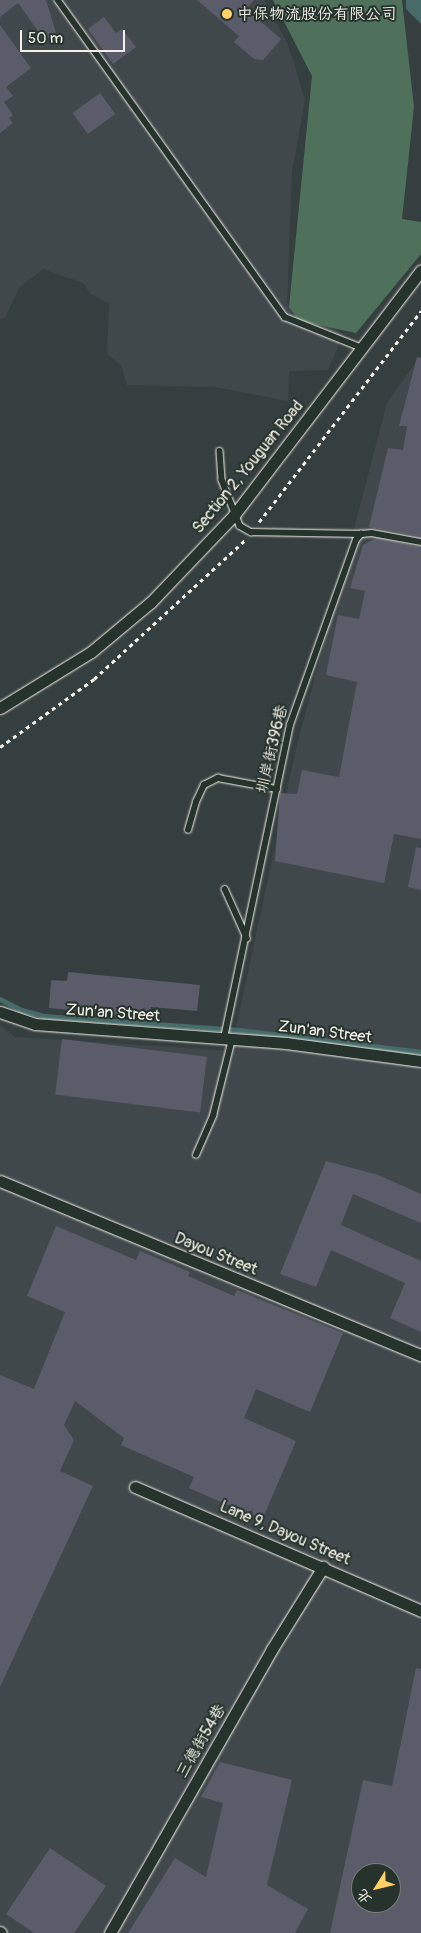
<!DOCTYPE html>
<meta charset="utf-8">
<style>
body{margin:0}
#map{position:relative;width:421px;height:1933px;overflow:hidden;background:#363f3f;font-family:Pangolin,"LXGW WenKai TC",sans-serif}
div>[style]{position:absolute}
.built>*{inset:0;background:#41484c}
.green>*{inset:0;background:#4f715b}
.water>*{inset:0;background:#466b69}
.stream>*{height:4.5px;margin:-2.25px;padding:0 2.25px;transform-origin:2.25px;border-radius:2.25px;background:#466b69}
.building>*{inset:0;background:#5b5c69;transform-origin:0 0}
.path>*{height:2.5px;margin-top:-1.25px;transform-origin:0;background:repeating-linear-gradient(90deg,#f4f1e8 0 4px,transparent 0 8px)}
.roads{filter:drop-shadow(0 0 1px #f4f1e8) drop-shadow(0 0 1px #f4f1e8)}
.lane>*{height:5.5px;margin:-2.75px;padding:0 2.75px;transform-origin:2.75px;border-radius:2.75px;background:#26332d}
.street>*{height:11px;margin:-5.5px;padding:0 5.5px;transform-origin:5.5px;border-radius:5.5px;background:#26332d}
.dots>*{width:14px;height:14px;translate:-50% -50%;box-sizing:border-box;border:2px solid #26332d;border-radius:50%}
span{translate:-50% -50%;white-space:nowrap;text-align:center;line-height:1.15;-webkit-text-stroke:4px #26332d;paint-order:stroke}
.poi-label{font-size:16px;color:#f4f1e8}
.left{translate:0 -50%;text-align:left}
.street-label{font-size:16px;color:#f4f1e8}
.north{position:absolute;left:351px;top:1863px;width:50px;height:50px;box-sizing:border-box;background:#26332d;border:1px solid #787f78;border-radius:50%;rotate:234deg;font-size:14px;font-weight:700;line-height:20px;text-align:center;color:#f4f1e8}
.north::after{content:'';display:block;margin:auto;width:18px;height:22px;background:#ffd166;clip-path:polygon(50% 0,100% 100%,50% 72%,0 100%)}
.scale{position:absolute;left:20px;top:30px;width:105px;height:22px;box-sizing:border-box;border:2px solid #f4f1e8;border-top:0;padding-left:6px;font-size:15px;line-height:18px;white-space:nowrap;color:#f4f1e8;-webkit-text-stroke:4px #26332d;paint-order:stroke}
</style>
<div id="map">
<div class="built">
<i style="clip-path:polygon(0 0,264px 0,288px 45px,305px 100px,292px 171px,287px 304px,343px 334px,328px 370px,289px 371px,288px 401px,215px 387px,127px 385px,121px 365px,107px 354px,109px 303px,91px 294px,83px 283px,43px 269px,19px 288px,5px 318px,0 319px)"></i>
<i style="clip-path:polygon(evenodd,421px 355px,421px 1933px,7px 1933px,0 1929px,0 1025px,15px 1037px,231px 1051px,296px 749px,387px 403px,421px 355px,361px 1873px,391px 1873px,391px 1903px,361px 1903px,361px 1873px)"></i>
</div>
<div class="green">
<i style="clip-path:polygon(273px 0,402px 0,414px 107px,402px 219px,421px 222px,421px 254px,356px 333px,299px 321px,289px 307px,312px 76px)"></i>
</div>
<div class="water">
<i style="clip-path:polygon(406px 0,421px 0,421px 24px,406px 9px)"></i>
</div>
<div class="stream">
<i style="left:0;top:999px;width:25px;rotate:27deg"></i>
<i style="left:22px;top:1010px;width:23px;rotate:15deg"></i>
<i style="left:44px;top:1016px;width:196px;rotate:4.1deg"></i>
<i style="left:240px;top:1030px;width:182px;rotate:6.9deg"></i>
</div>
<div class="building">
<i style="clip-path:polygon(0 0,46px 0,56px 33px,45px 41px,18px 3px,0 17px)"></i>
<i style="clip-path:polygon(197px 0,254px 0,246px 9px,281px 39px,263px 60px,254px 59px,234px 42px,239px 36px)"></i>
<i style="clip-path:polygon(104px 17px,116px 33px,122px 29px,136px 47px,113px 64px,88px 29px)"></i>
<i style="clip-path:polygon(0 25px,31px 68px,6px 87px,13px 96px,4px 102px,13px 115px,9px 118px,13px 123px,0 133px)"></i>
<i style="left:100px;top:93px;width:26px;height:34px;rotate:54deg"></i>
<i style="clip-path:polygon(417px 357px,421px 358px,421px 537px,369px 527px,388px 448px,403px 450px,407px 426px,399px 426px)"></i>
<i style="clip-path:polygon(376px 538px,421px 547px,421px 839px,394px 834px,384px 883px,275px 861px,280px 793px,297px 794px,302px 770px,339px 777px,357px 682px,326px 675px,338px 615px,359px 619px,365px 591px,350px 588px,363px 545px)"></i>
<i style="clip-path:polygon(416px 847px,421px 848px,421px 890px,408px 887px)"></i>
<i style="clip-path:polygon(68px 972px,200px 985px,197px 1011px,151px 1007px,150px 1018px,49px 1008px,51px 980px,67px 981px)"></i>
<i style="left:62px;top:1039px;width:146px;height:56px;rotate:7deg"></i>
<i style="clip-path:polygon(326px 1161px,378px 1175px,421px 1194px,421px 1223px,353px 1194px,341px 1225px,421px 1261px,421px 1332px,390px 1318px,405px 1283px,331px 1250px,316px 1287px,280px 1274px)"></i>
<i style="clip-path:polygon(56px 1226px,136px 1260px,140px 1251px,190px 1272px,188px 1276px,234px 1296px,237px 1290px,343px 1333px,310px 1412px,256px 1389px,244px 1418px,296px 1441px,262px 1520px,189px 1488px,194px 1477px,121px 1445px,124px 1438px,75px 1401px,64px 1425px,74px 1440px,60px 1471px,93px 1486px,0 1687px,0 1375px,34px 1389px,65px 1312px,27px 1296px)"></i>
<i style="clip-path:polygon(evenodd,416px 1668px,421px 1669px,421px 1933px,330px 1933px,363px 1780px,392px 1786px,416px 1668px,361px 1873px,391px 1873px,391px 1903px,361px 1903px,361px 1873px)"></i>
<i style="clip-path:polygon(220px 1762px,292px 1780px,267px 1885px,308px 1909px,295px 1933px,128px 1933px,175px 1858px,206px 1877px,223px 1803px,201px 1797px)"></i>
<i style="clip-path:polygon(50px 1848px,106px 1886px,74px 1933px,34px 1933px,6px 1914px)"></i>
</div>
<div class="path">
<i style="left:259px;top:522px;width:266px;rotate:-52.5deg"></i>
<i style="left:0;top:747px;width:116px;rotate:-35.9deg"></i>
<i style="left:94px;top:679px;width:205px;rotate:-42.6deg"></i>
</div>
<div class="roads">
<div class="lane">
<i style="left:58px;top:0;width:390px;rotate:54.4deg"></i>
<i style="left:285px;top:317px;width:83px;rotate:21.9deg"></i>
<i style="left:220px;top:451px;width:29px;rotate:86deg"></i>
<i style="left:222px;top:480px;width:49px;rotate:68.6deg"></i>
<i style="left:240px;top:526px;width:13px;rotate:29deg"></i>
<i style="left:251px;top:532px;width:110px;rotate:1deg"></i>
<i style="left:188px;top:830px;width:29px;rotate:-74deg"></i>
<i style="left:196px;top:802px;width:19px;rotate:-65deg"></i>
<i style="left:204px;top:785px;width:16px;rotate:-27deg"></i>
<i style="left:218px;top:778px;width:60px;rotate:10.6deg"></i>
<i style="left:225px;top:889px;width:54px;rotate:65.8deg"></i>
<i style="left:224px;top:1038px;width:320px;rotate:-78.1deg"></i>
<i style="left:290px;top:725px;width:196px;rotate:-70.4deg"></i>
<i style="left:356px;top:540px;width:8px;rotate:-50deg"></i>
<i style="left:361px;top:534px;width:11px;rotate:-5deg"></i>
<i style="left:372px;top:533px;width:50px;rotate:10.4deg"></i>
<i style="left:196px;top:1155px;width:43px;rotate:-66.4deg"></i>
<i style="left:213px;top:1116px;width:79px;rotate:-76.1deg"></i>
</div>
<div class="street">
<i style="left:0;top:708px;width:107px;rotate:-31.6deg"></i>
<i style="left:91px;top:652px;width:78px;rotate:-39.8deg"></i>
<i style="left:151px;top:602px;width:120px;rotate:-46.3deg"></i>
<i style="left:234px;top:515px;width:308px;rotate:-52.6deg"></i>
<i style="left:0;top:1012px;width:37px;rotate:19deg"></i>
<i style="left:35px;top:1024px;width:252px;rotate:4.3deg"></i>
<i style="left:286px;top:1043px;width:136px;rotate:7.6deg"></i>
<i style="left:0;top:1181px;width:456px;rotate:22.5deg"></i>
<i style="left:135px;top:1487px;width:312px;rotate:23.4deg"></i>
<i style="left:0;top:1932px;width:1px;rotate:45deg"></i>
<i style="left:110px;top:1933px;width:327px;rotate:-60.3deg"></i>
<i style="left:272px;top:1649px;width:97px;rotate:-58.1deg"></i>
</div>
</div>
<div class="dots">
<i style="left:227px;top:14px;background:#ffd166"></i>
</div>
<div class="poi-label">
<span class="left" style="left:237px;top:14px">中保物流股份有限公司</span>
</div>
<div class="street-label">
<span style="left:248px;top:467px;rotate:-51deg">Section 2, Youguan Road</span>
<span style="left:272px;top:749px;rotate:-77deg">圳岸街396巷</span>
<span style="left:113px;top:1013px;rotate:4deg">Zun’an Street</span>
<span style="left:325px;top:1032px;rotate:7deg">Zun'an Street</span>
<span style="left:216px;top:1254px;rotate:22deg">Dayou Street</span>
<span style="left:285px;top:1533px;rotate:23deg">Lane 9, Dayou Street</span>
<span style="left:201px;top:1741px;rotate:-60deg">三德街54巷</span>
</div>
<div class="north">北</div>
<div class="scale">50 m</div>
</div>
